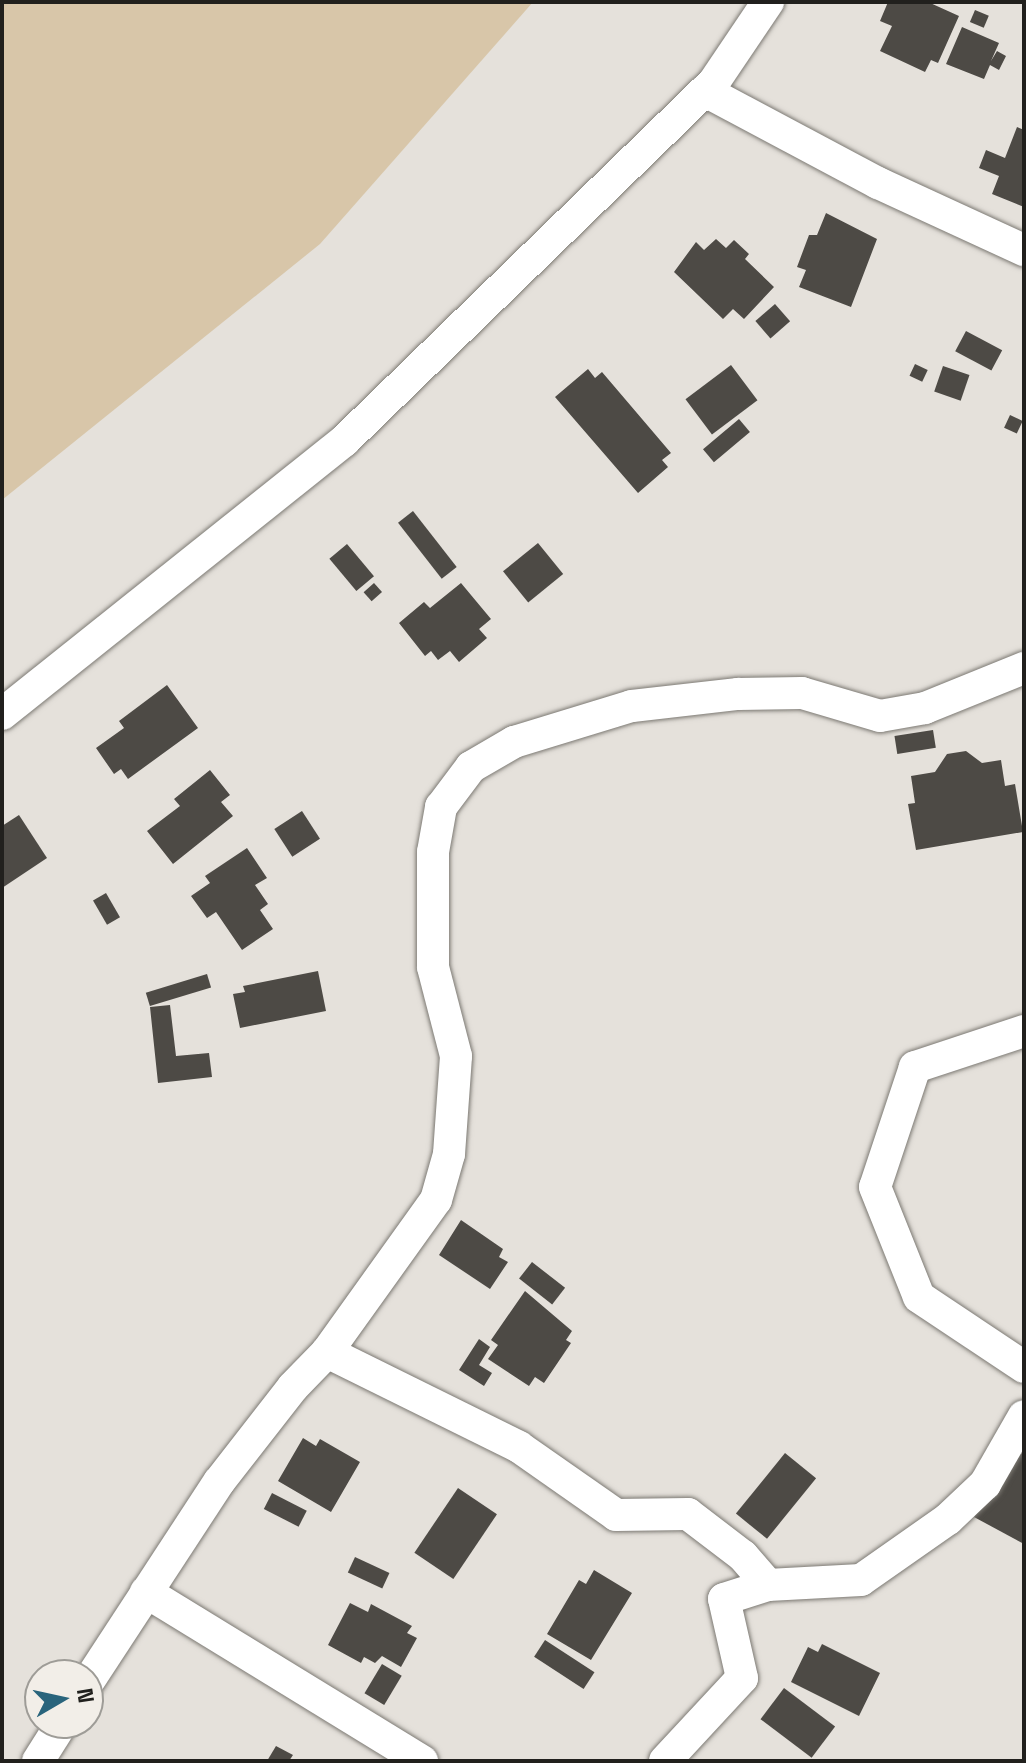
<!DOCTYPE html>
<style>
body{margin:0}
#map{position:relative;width:1026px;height:1763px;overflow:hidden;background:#e5e1db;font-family:"Space Grotesk",sans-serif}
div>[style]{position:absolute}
.green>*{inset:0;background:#d8c6a9}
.building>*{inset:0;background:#4d4a45;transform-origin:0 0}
.roads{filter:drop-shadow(0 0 2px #7c7973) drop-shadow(0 0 2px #7c7973)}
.street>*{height:32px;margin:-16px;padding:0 16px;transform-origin:16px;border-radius:16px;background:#fff}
span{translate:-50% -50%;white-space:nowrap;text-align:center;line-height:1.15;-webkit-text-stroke:8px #f2eee8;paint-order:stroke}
.frame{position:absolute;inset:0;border:4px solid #21201d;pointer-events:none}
.north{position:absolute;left:24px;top:1659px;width:80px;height:80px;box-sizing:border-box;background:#f2eee8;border:2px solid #9e9c97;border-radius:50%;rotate:81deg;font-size:22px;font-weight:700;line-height:32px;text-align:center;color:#21201d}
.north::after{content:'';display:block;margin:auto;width:28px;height:36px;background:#29647c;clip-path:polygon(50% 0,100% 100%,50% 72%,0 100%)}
</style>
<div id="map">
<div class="green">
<i style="clip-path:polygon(2px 2px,533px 2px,320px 244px,2px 500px)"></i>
</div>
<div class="building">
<i style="clip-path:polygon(888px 2px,928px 2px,959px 16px,938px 63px,931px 60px,925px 72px,880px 51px,892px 26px,880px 21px)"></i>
<i style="left:975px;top:10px;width:15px;height:13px;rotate:23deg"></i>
<i style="clip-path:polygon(962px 27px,999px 43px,991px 61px,997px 51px,1006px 56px,999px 70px,990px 65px,984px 79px,946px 64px)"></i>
<i style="clip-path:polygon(1017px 127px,1024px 130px,1024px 207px,992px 194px,999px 176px,979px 168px,986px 150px,1005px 158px)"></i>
<i style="clip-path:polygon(826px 213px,877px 239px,851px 307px,799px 287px,806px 270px,797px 267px,809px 235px,817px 235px)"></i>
<i style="clip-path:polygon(716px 239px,726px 248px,734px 240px,749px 254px,745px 259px,774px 287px,744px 319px,733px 309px,723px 319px,674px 272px,696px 242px,704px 250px)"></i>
<i style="left:775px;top:304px;width:23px;height:26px;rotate:49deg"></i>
<i style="left:966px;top:331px;width:41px;height:23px;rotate:28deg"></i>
<i style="left:915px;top:364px;width:14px;height:13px;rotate:25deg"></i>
<i style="left:731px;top:365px;width:44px;height:57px;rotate:53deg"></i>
<i style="left:943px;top:366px;width:28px;height:27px;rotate:19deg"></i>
<i style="clip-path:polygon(588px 369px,595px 378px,602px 372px,671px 453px,662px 460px,668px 467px,638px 493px,555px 397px)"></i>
<i style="left:1010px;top:415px;width:14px;height:14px;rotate:25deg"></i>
<i style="left:739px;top:419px;width:17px;height:47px;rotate:50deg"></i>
<i style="left:413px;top:511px;width:71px;height:19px;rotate:52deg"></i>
<i style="left:538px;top:543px;width:40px;height:45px;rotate:51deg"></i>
<i style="left:347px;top:544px;width:42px;height:23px;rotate:50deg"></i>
<i style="left:374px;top:583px;width:12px;height:14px;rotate:48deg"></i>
<i style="clip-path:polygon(461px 583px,491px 619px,479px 629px,487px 638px,459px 662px,450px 651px,438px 660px,431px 651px,425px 656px,399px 623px,424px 602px,430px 608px)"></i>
<i style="clip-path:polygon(167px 685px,198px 728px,128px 779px,121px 769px,114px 774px,96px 748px,124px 728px,119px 721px)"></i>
<i style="left:933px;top:730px;width:18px;height:39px;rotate:81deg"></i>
<i style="clip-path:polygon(966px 751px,982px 763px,1001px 760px,1005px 786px,1015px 784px,1023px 832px,916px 850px,908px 804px,915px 803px,911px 776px,935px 772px,947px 754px)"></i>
<i style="clip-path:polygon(210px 770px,230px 795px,221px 802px,233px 816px,173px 864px,147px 831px,180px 806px,174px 799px)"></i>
<i style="left:302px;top:811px;width:33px;height:33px;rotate:57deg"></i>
<i style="clip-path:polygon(19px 815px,47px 858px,2px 888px,2px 826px)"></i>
<i style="clip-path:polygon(247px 848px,267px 878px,255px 885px,268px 904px,260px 910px,273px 929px,242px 950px,216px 912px,207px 918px,191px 896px,210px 883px,205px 876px)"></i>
<i style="left:106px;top:893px;width:28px;height:15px;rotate:60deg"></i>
<i style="clip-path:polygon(318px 971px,326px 1011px,240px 1028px,233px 994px,245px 992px,243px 986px)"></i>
<i style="left:207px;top:974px;width:14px;height:64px;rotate:73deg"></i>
<i style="clip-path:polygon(170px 1005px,176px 1056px,209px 1053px,212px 1077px,158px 1083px,150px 1007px)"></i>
<i style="clip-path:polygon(461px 1220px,503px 1249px,499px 1257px,508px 1262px,490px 1289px,439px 1255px)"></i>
<i style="left:532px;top:1262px;width:42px;height:21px;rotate:38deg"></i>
<i style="clip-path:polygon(525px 1291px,572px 1331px,566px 1340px,571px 1343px,544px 1383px,535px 1377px,529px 1386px,488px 1359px,498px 1345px,491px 1340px)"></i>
<i style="clip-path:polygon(479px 1339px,490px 1347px,479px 1365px,492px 1373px,484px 1386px,459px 1370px)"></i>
<i style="clip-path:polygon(303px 1438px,316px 1446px,320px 1439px,360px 1462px,331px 1512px,278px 1481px)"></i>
<i style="clip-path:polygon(1018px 1452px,1024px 1455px,1024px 1544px,974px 1517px)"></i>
<i style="left:785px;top:1453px;width:40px;height:78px;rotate:39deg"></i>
<i style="left:458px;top:1488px;width:47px;height:78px;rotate:34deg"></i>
<i style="left:272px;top:1493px;width:39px;height:18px;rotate:27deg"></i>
<i style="left:355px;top:1557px;width:38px;height:17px;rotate:25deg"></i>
<i style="clip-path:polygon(594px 1570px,632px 1593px,591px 1660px,547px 1634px,579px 1580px,586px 1584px)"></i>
<i style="clip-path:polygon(350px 1603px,368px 1612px,371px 1604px,412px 1626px,407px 1633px,417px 1638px,401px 1667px,382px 1656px,375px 1663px,364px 1657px,361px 1663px,328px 1645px)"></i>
<i style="left:545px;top:1640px;width:59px;height:20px;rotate:33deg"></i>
<i style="clip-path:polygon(822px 1644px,880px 1673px,859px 1716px,791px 1682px,808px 1647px,818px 1652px)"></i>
<i style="left:382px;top:1664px;width:23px;height:34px;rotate:31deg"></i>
<i style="left:784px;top:1688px;width:64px;height:39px;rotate:37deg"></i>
<i style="clip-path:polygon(276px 1746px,293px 1755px,289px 1761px,267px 1761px)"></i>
</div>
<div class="roads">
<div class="street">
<i style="left:705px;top:91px;width:196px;rotate:28deg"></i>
<i style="left:878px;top:183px;width:161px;rotate:24.7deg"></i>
<i style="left:2px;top:714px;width:438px;rotate:-38.6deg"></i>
<i style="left:344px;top:441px;width:516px;rotate:-44.14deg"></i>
<i style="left:714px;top:82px;width:97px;rotate:-56deg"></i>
<i style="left:1024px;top:1031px;width:115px;rotate:161.7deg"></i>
<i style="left:915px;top:1067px;width:126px;rotate:108.4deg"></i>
<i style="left:875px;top:1187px;width:118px;rotate:68.2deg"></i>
<i style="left:919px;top:1297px;width:126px;rotate:33.7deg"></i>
<i style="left:327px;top:1352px;width:214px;rotate:26.3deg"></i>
<i style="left:519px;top:1447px;width:118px;rotate:35deg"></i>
<i style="left:616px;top:1515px;width:72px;rotate:-0.8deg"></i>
<i style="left:688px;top:1514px;width:69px;rotate:37.4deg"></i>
<i style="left:743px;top:1556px;width:38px;rotate:49deg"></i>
<i style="left:146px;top:1592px;width:324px;rotate:31.5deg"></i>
<i style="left:88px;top:1682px;width:239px;rotate:-56.8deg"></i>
<i style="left:219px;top:1482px;width:120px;rotate:-52.1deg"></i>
<i style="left:293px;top:1387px;width:49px;rotate:-45.8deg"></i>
<i style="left:327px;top:1352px;width:187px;rotate:-54.4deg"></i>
<i style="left:436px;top:1200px;width:48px;rotate:-74.2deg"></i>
<i style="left:449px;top:1154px;width:98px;rotate:-85.9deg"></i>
<i style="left:456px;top:1056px;width:92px;rotate:-104.5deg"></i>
<i style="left:433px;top:967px;width:115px;rotate:-90deg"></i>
<i style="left:433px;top:852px;width:46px;rotate:-79.9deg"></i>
<i style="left:441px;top:807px;width:50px;rotate:-53.1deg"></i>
<i style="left:471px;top:767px;width:50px;rotate:-30.2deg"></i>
<i style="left:514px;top:742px;width:123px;rotate:-17deg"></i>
<i style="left:632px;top:706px;width:107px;rotate:-6.5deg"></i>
<i style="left:738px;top:694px;width:64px;rotate:-0.9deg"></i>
<i style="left:802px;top:693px;width:81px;rotate:16.4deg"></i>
<i style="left:880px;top:716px;width:46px;rotate:-10.1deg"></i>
<i style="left:925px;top:708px;width:107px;rotate:-22deg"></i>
<i style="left:38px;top:1761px;width:45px;rotate:-57.7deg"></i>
<i style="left:665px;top:1761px;width:113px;rotate:-47.1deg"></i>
<i style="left:742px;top:1678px;width:81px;rotate:-102.8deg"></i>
<i style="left:724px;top:1599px;width:46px;rotate:-17.7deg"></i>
<i style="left:768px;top:1585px;width:93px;rotate:-3.1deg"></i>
<i style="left:861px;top:1580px;width:106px;rotate:-35deg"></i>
<i style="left:948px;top:1519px;width:51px;rotate:-43.4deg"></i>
<i style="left:985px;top:1484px;width:78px;rotate:-60.2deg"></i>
</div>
</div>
<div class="frame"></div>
<div class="north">N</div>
</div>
